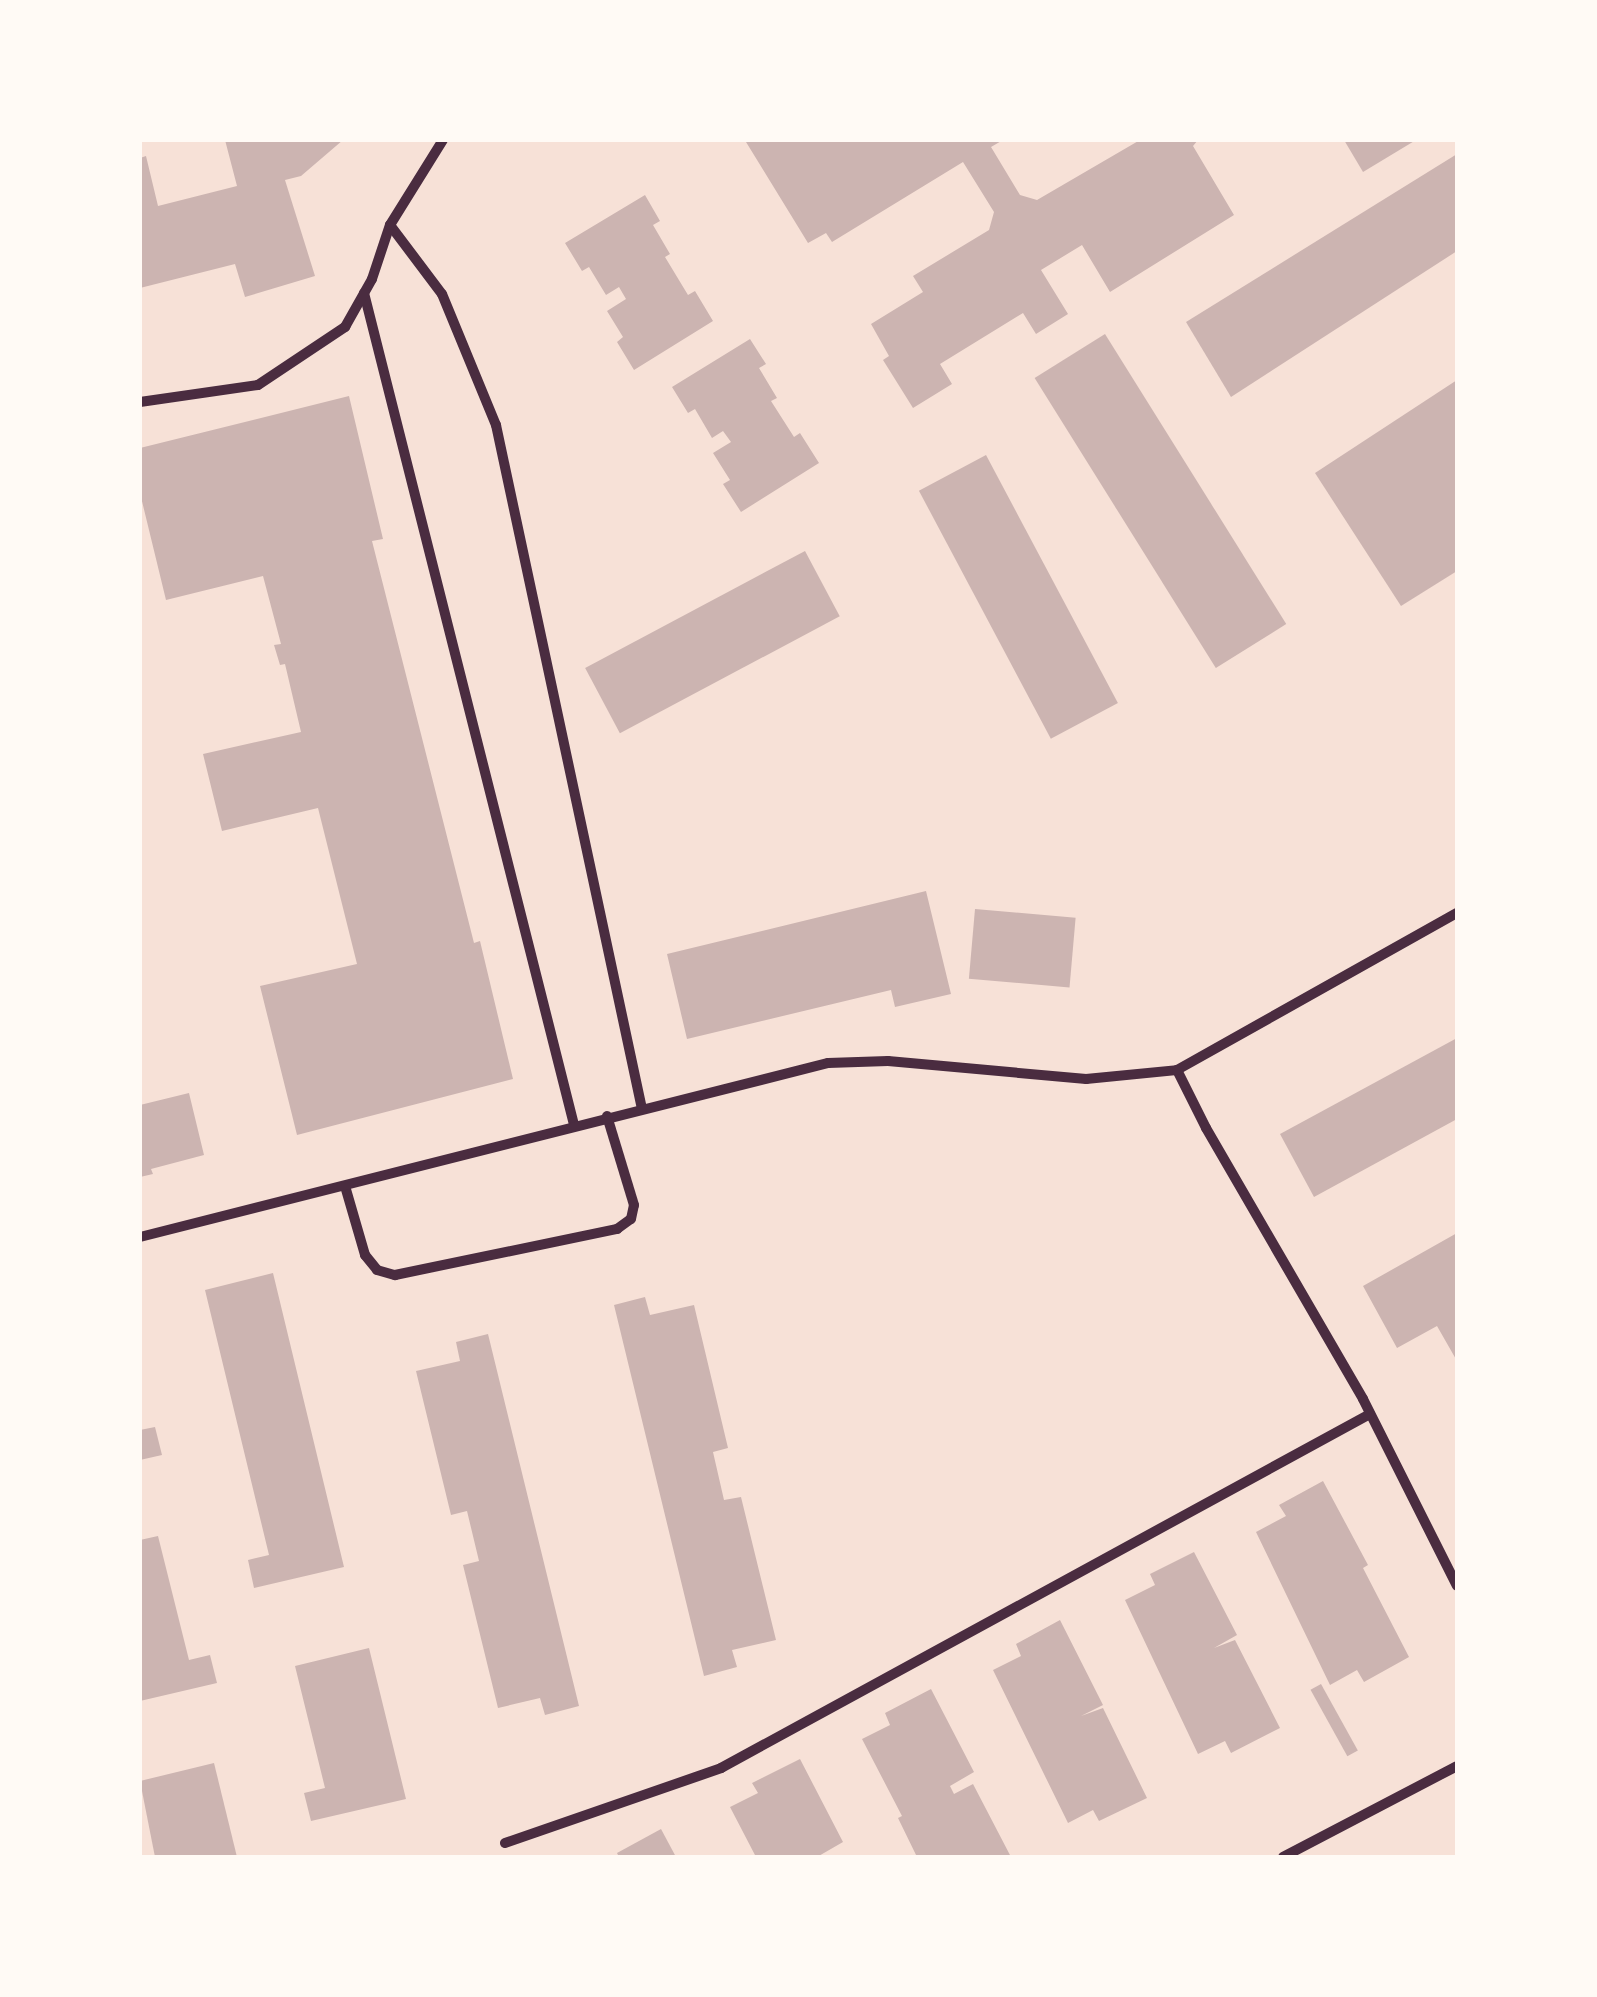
<!DOCTYPE html>
<style>
body{margin:0}
#map{position:relative;width:1597px;height:1997px;overflow:hidden;background:#f7e1d7;font-family:Merriweather,serif}
div>[style]{position:absolute}
.building>*{inset:0;background:#ccb4b1;transform-origin:0 0}
.minor>*{height:10px;margin:-5px;padding:0 5px;transform-origin:5px;border-radius:5px;background:#4a2c40}
span{translate:-50% -50%;white-space:nowrap;text-align:center;line-height:1.15;-webkit-text-stroke:8px #fffaf5;paint-order:stroke}
.frame{position:absolute;inset:0;border:142px solid #fffaf5;pointer-events:none}
</style>
<div id="map">
<div class="building">
<i style="clip-path:polygon(225px 140px,343px 140px,301px 176px,285px 180px,315px 276px,245px 297px,235px 264px,140px 288px,140px 158px,146px 156px,158px 206px,237px 186px)"></i>
<i style="clip-path:polygon(1003px 140px,991px 147px,1020px 195px,1037px 200px,1140px 140px,1198px 140px,1193px 146px,1234px 215px,1110px 292px,1082px 245px,1041px 270px,1068px 314px,1036px 334px,1023px 313px,940px 364px,952px 384px,913px 408px,883px 360px,889px 356px,871px 324px,923px 292px,913px 276px,989px 230px,994px 212px,963px 162px,832px 242px,826px 233px,808px 243px,746px 142px)"></i>
<i style="clip-path:polygon(1344px 140px,1416px 140px,1363px 172px)"></i>
<i style="clip-path:polygon(1457px 154px,1457px 251px,1231px 397px,1186px 322px)"></i>
<i style="clip-path:polygon(645px 195px,660px 221px,653px 225px,670px 254px,665px 257px,688px 295px,695px 291px,713px 321px,634px 370px,617px 342px,623px 337px,607px 311px,626px 299px,619px 287px,606px 295px,589px 267px,582px 271px,565px 243px)"></i>
<i style="left:1105px;top:334px;width:342px;height:83px;rotate:58deg"></i>
<i style="clip-path:polygon(750px 339px,766px 364px,759px 368px,777px 398px,771px 401px,794px 437px,800px 433px,819px 463px,741px 512px,723px 484px,730px 480px,713px 453px,731px 442px,723px 431px,712px 438px,695px 409px,688px 413px,672px 387px)"></i>
<i style="clip-path:polygon(1457px 380px,1457px 571px,1401px 606px,1315px 473px)"></i>
<i style="clip-path:polygon(349px 396px,383px 539px,372px 541px,474px 943px,480px 941px,513px 1079px,297px 1135px,260px 986px,357px 964px,318px 808px,222px 831px,203px 754px,301px 732px,285px 664px,280px 665px,274px 645px,281px 644px,263px 576px,166px 600px,140px 493px,140px 448px)"></i>
<i style="left:986px;top:455px;width:281px;height:76px;rotate:62deg"></i>
<i style="left:805px;top:551px;width:74px;height:249px;rotate:62deg"></i>
<i style="clip-path:polygon(926px 891px,951px 994px,895px 1007px,891px 990px,687px 1039px,667px 954px)"></i>
<i style="left:975px;top:909px;width:101px;height:70px;rotate:5deg"></i>
<i style="clip-path:polygon(1457px 1038px,1457px 1119px,1314px 1197px,1280px 1134px)"></i>
<i style="clip-path:polygon(189px 1093px,204px 1155px,151px 1169px,153px 1174px,140px 1177px,140px 1105px)"></i>
<i style="clip-path:polygon(1457px 1233px,1457px 1361px,1437px 1326px,1397px 1348px,1363px 1286px)"></i>
<i style="clip-path:polygon(273px 1273px,344px 1567px,254px 1588px,248px 1560px,269px 1555px,205px 1290px)"></i>
<i style="clip-path:polygon(645px 1297px,650px 1315px,694px 1305px,728px 1448px,713px 1452px,724px 1500px,741px 1497px,776px 1640px,732px 1650px,737px 1667px,704px 1676px,614px 1305px)"></i>
<i style="clip-path:polygon(488px 1334px,579px 1706px,545px 1715px,540px 1698px,498px 1708px,463px 1565px,479px 1561px,467px 1511px,451px 1515px,416px 1371px,460px 1361px,456px 1342px)"></i>
<i style="clip-path:polygon(155px 1427px,162px 1455px,140px 1460px,140px 1430px)"></i>
<i style="clip-path:polygon(1323px 1481px,1368px 1565px,1363px 1568px,1409px 1657px,1364px 1682px,1357px 1670px,1330px 1685px,1256px 1532px,1286px 1516px,1279px 1505px)"></i>
<i style="clip-path:polygon(158px 1536px,189px 1660px,210px 1655px,217px 1683px,140px 1701px,140px 1540px)"></i>
<i style="clip-path:polygon(1194px 1552px,1237px 1635px,1214px 1648px,1235px 1640px,1280px 1728px,1231px 1753px,1225px 1741px,1198px 1754px,1125px 1600px,1155px 1585px,1150px 1574px)"></i>
<i style="clip-path:polygon(1060px 1620px,1103px 1705px,1081px 1716px,1103px 1708px,1147px 1798px,1099px 1821px,1093px 1810px,1068px 1823px,993px 1670px,1021px 1656px,1016px 1644px)"></i>
<i style="clip-path:polygon(369px 1648px,406px 1799px,311px 1821px,304px 1793px,325px 1788px,295px 1666px)"></i>
<i style="left:1321px;top:1684px;width:76px;height:12px;rotate:61deg"></i>
<i style="clip-path:polygon(931px 1689px,974px 1772px,950px 1786px,954px 1794px,973px 1784px,1011px 1857px,917px 1857px,898px 1818px,902px 1816px,862px 1739px,890px 1725px,885px 1713px)"></i>
<i style="clip-path:polygon(800px 1759px,843px 1842px,817px 1857px,756px 1857px,730px 1807px,758px 1793px,752px 1783px)"></i>
<i style="clip-path:polygon(214px 1763px,237px 1857px,155px 1857px,140px 1781px)"></i>
<i style="clip-path:polygon(661px 1829px,676px 1857px,619px 1857px,617px 1853px)"></i>
</div>
<div class="minor">
<i style="left:390px;top:225px;width:86px;rotate:53deg"></i>
<i style="left:442px;top:294px;width:142px;rotate:67.6deg"></i>
<i style="left:496px;top:425px;width:699px;rotate:77.95deg"></i>
<i style="left:364px;top:293px;width:858px;rotate:75.83deg"></i>
<i style="left:140px;top:402px;width:119px;rotate:-8.2deg"></i>
<i style="left:258px;top:385px;width:105px;rotate:-33.7deg"></i>
<i style="left:345px;top:327px;width:55px;rotate:-60.6deg"></i>
<i style="left:372px;top:279px;width:57px;rotate:-71.6deg"></i>
<i style="left:390px;top:225px;width:100px;rotate:-58.1deg"></i>
<i style="left:1177px;top:1070px;width:65px;rotate:63.4deg"></i>
<i style="left:1206px;top:1128px;width:313px;rotate:59.9deg"></i>
<i style="left:1363px;top:1399px;width:209px;rotate:63.3deg"></i>
<i style="left:345px;top:1186px;width:72px;rotate:73.8deg"></i>
<i style="left:365px;top:1255px;width:19px;rotate:51deg"></i>
<i style="left:377px;top:1270px;width:19px;rotate:16deg"></i>
<i style="left:395px;top:1275px;width:227px;rotate:-11.7deg"></i>
<i style="left:617px;top:1229px;width:17px;rotate:-36deg"></i>
<i style="left:631px;top:1219px;width:14px;rotate:-78deg"></i>
<i style="left:634px;top:1205px;width:93px;rotate:-106.9deg"></i>
<i style="left:140px;top:1237px;width:710px;rotate:-14.19deg"></i>
<i style="left:828px;top:1063px;width:60px;rotate:-1.9deg"></i>
<i style="left:888px;top:1061px;width:199px;rotate:5.2deg"></i>
<i style="left:1086px;top:1079px;width:91px;rotate:-5.6deg"></i>
<i style="left:1177px;top:1070px;width:321px;rotate:-29.3deg"></i>
<i style="left:505px;top:1843px;width:229px;rotate:-19.1deg"></i>
<i style="left:721px;top:1768px;width:739px;rotate:-28.61deg"></i>
<i style="left:1283px;top:1857px;width:196px;rotate:-27.6deg"></i>
</div>
<div class="frame"></div>
</div>
